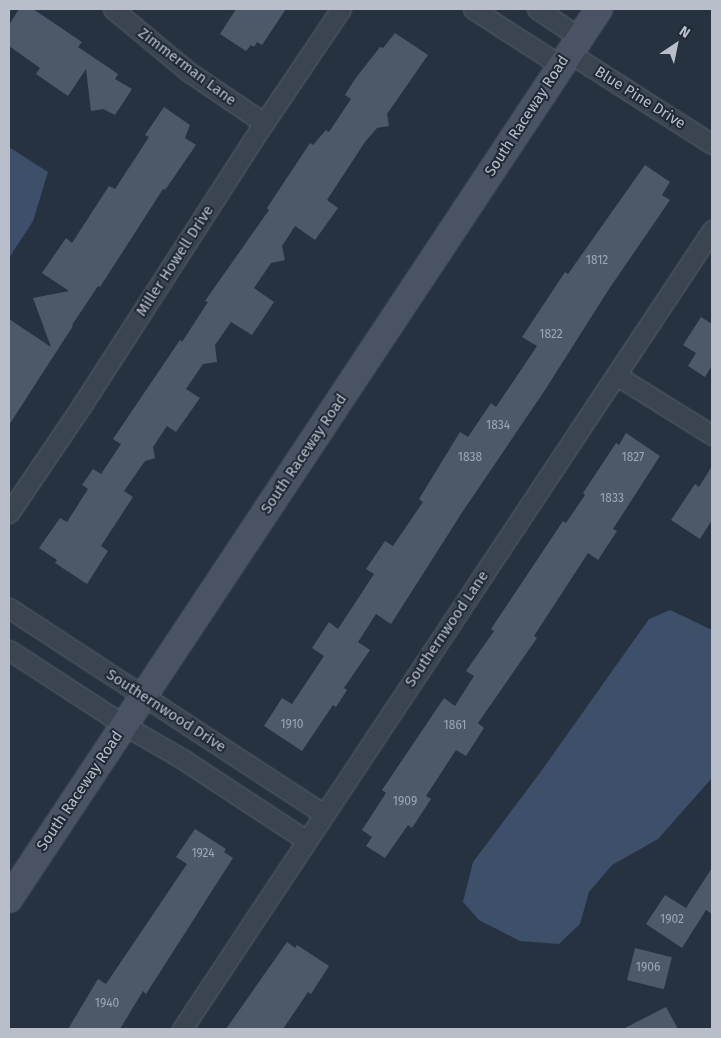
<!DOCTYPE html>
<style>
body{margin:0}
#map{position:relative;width:721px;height:1038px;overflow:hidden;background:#273241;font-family:"Fira Sans",sans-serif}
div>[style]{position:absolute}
.water>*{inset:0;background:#3d4f69}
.building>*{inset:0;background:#4d5969;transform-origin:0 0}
.roads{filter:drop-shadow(0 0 1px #59626e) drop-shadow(0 0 1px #59626e)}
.minor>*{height:19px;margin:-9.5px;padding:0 9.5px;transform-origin:9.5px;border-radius:9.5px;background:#3b4451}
.secondary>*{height:26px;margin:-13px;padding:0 13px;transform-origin:13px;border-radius:13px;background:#495363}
span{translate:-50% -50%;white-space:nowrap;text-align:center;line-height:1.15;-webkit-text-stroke:4px #202936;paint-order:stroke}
.number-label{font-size:12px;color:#9da6b2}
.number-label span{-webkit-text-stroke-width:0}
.street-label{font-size:15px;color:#b8bfcb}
.frame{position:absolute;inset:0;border:10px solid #b8bfcb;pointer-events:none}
.north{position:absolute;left:651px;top:20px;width:50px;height:50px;-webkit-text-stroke:4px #202936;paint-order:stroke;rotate:34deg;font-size:14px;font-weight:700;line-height:20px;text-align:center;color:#b8bfcb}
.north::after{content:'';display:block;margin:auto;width:18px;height:22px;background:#b8bfcb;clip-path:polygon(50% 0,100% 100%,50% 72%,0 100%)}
</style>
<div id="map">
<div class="water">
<i style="clip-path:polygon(9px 147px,48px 172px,33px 221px,9px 258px)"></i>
<i style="clip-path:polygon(670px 610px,712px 630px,712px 778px,658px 839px,612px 865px,589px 892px,580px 924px,559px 944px,520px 941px,479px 920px,463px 902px,473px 862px,542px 770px,649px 619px)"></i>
</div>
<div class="building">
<i style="clip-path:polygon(19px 9px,33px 9px,82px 42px,78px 47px,118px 74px,115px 79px,132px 89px,115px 115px,103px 109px,91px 111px,86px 69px,68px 96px,36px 74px,40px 68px,9px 46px,9px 25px)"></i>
<i style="clip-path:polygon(236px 9px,286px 9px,262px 45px,257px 42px,254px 47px,251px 45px,246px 51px,220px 34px)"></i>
<i style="clip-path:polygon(395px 33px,428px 55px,387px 114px,389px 126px,377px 128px,365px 142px,327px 200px,338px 208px,315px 240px,295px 226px,282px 246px,285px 260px,271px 263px,254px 288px,274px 302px,252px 335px,231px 322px,215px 345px,217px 362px,203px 364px,186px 389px,200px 398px,176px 432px,167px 426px,153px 447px,155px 458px,145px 461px,124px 491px,133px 497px,101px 546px,108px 551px,87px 584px,55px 563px,57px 560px,39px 548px,60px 518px,67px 522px,88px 489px,82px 485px,93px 469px,101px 474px,121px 444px,113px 439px,180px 340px,182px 342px,208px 302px,205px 301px,269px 210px,267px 208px,310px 143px,313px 145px,326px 130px,329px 132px,351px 99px,345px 95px,355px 79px,380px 47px,383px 48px)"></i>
<i style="clip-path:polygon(164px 107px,190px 125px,185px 138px,196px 145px,165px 190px,163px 189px,100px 287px,98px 286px,72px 325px,73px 326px,9px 425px,9px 319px,51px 347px,33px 298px,69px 291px,42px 273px,66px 238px,72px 243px,109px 186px,115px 189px,149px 137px,145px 135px)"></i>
<i style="clip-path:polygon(645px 165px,670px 182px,662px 195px,670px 200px,609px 289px,545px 390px,463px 511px,391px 624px,376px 614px,358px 642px,370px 650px,344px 688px,347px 690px,336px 707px,333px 705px,302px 751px,264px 726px,282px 698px,292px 704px,324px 656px,312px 648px,329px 622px,338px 629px,374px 574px,366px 569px,385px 541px,393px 546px,423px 502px,419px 499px,460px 432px,468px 437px,491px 403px,496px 407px,537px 346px,522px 337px,565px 272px,568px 274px)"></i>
<i style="clip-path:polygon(701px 317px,712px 324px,712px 365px,705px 377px,688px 366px,696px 353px,683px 345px)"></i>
<i style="clip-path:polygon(626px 433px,660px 456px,613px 529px,617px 531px,598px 560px,588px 553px,534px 636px,537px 638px,478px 723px,484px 728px,466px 756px,456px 750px,426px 796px,431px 799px,412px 828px,408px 825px,385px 858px,366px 846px,372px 837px,362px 830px,386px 793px,382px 790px,444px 698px,455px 706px,474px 676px,466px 671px,494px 631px,491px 629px,563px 521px,566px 523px,585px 495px,583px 493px,616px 443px,619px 445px)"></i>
<i style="clip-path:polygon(712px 466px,712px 520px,700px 539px,671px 520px,695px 484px,699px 487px)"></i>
<i style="clip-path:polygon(195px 829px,226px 849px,224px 852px,233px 858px,146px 994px,143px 991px,120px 1029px,68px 1029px,98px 979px,106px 984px,187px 864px,176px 857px)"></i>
<i style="clip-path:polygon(712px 868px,712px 914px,706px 910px,682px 948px,646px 924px,665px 895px,686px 908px)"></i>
<i style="clip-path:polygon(287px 942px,295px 948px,297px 945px,329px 966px,311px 994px,308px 992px,283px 1029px,226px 1029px)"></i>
<i style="left:635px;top:948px;width:38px;height:33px;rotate:14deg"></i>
<i style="clip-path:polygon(666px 1007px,678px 1029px,623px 1029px)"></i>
</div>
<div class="roads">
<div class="minor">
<i style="left:113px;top:9px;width:99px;rotate:39.7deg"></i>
<i style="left:189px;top:72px;width:91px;rotate:34.2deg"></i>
<i style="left:473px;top:9px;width:103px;rotate:32.8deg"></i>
<i style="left:537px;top:9px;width:50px;rotate:33.7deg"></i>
<i style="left:568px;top:52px;width:171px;rotate:32.6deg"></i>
<i style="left:616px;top:375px;width:113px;rotate:32deg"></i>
<i style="left:9px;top:513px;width:130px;rotate:-55.9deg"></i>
<i style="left:82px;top:405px;width:336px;rotate:-57.2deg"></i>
<i style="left:264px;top:123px;width:138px;rotate:-56deg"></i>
<i style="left:9px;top:608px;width:376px;rotate:33.2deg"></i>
<i style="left:9px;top:650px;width:137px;rotate:33.1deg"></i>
<i style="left:124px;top:725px;width:66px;rotate:30.1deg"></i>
<i style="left:181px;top:758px;width:149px;rotate:33.3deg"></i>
<i style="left:182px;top:1029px;width:959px;rotate:-56.44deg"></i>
</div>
<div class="secondary">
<i style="left:9px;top:899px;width:1068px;rotate:-56.46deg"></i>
</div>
</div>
<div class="number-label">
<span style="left:597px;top:261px">1812</span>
<span style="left:551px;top:335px">1822</span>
<span style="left:498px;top:426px">1834</span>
<span style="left:470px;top:458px">1838</span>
<span style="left:633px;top:458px">1827</span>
<span style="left:612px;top:499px">1833</span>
<span style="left:292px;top:725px">1910</span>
<span style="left:455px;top:726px">1861</span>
<span style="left:405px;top:802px">1909</span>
<span style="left:203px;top:854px">1924</span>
<span style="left:672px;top:920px">1902</span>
<span style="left:648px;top:968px">1906</span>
<span style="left:107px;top:1004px">1940</span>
</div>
<div class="street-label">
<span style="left:187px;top:67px;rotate:37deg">Zimmerman Lane</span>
<span style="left:640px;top:98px;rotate:32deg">Blue Pine Drive</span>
<span style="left:527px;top:116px;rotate:-57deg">South Raceway Road</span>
<span style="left:175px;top:261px;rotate:-57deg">Miller Howell Drive</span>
<span style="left:304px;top:454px;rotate:-56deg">South Raceway Road</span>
<span style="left:447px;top:629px;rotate:-56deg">Southernwood Lane</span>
<span style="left:166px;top:711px;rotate:33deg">Southernwood Drive</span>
<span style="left:80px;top:791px;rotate:-56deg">South Raceway Road</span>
</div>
<div class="frame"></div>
<div class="north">N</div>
</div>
